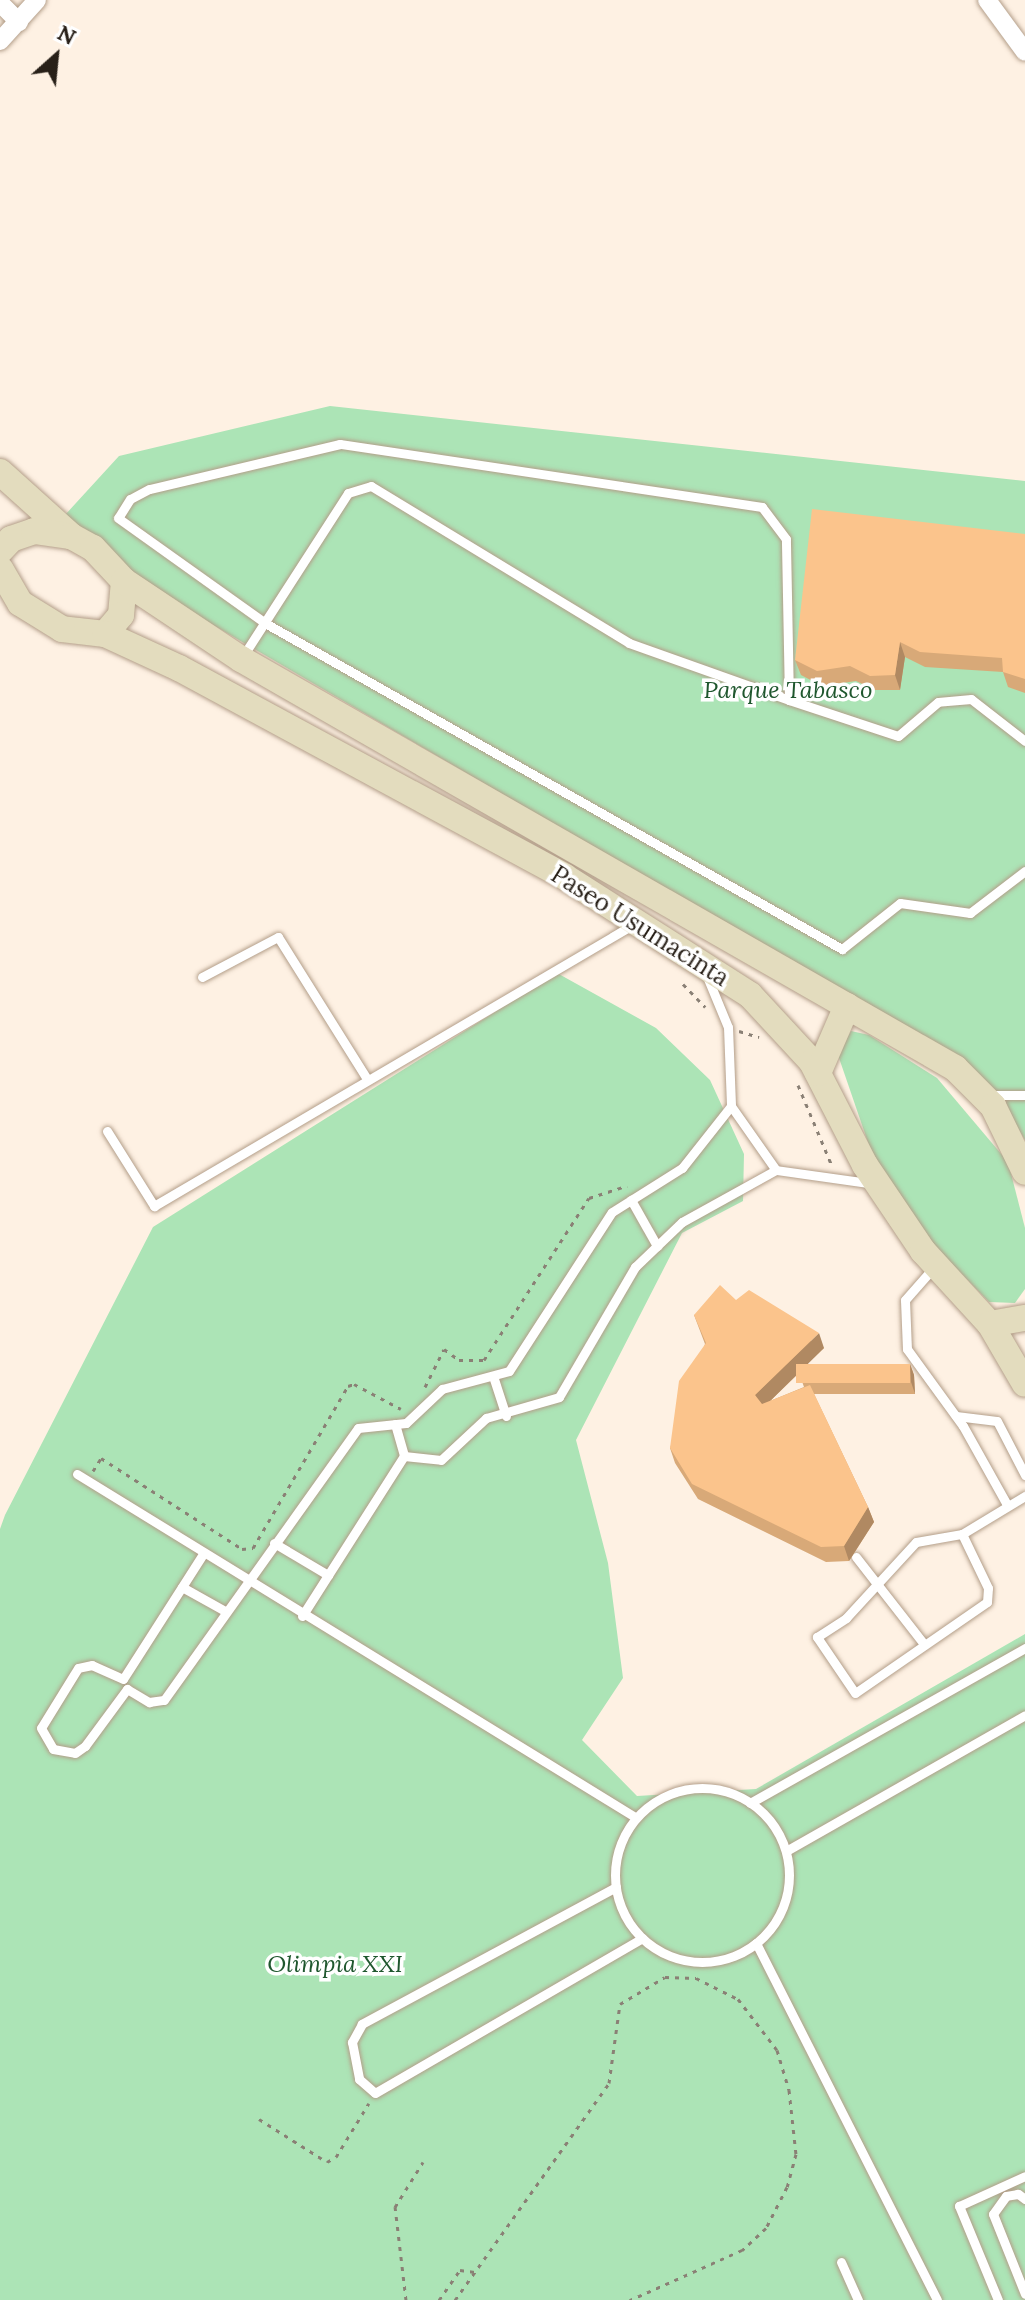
<!DOCTYPE html>
<style>
body{margin:0}
#map{position:relative;width:1025px;height:2300px;overflow:hidden;background:#fef1e3;font-family:Lora,serif}
div>[style]{position:absolute}
.green>*{inset:0;background:#ace4b6}
.path>*{height:3px;margin-top:-1.5px;transform-origin:0;background:repeating-linear-gradient(90deg,#8a8075 0 4px,transparent 0 10px)}
.roads{filter:drop-shadow(0 0 2px #b39e89) drop-shadow(0 0 2px #b39e89)}
.lane>*{height:9px;margin:-4.5px;padding:0 4.5px;transform-origin:4.5px;border-radius:4.5px;background:#fff}
.lane>.ring{margin:-4.5px;padding:0;box-sizing:content-box;background:none;border:9px solid #fff;border-radius:50%}
.street>*{height:18px;margin:-9px;padding:0 9px;transform-origin:9px;border-radius:9px;background:#fff}
.secondary>*{height:26px;margin:-13px;padding:0 13px;transform-origin:13px;border-radius:13px;background:#e3dcbe}
.wall>*{inset:0;background:#d8a978}
.shaded-wall>*{inset:0;background:#b08962}
.building>*{inset:0;background:#fbc48c;transform-origin:0 0}
span{translate:-50% -50%;white-space:nowrap;text-align:center;line-height:1.15;-webkit-text-stroke:7px #fff;paint-order:stroke}
.park-label{font-size:24px;color:#1f572e;font-style:italic}
.street-label{font-size:24px;color:#282018}
.north{position:absolute;left:16px;top:16px;width:80px;height:80px;-webkit-text-stroke:6px #fff;paint-order:stroke;rotate:27deg;font-size:22px;font-weight:700;line-height:32px;text-align:center;color:#282018}
.north::after{content:'';display:block;margin:auto;width:28px;height:36px;background:#282018;clip-path:polygon(50% 0,100% 100%,50% 72%,0 100%)}
</style>
<div id="map">
<div class="green">
<i style="clip-path:polygon(330px 406px,1025px 481px,1025px 1140px,1000px 1097px,781px 957px,138px 581px,65px 515px,119px 456px)"></i>
<i style="clip-path:polygon(557px 973px,656px 1028px,710px 1080px,744px 1154px,743px 1201px,682px 1233px,576px 1440px,608px 1563px,623px 1678px,582px 1740px,637px 1796px,756px 1789px,1025px 1634px,1025px 2300px,0 2300px,0 1529px,5px 1515px,153px 1227px)"></i>
<i style="clip-path:polygon(851px 1031px,869px 1035px,937px 1078px,1008px 1162px,1025px 1228px,1025px 1289px,1015px 1303px,989px 1302px,916px 1227px,873px 1157px,838px 1055px)"></i>
</div>
<div class="path">
<i style="left:683px;top:984px;width:32px;rotate:46deg"></i>
<i style="left:739px;top:1031px;width:21px;rotate:17deg"></i>
<i style="left:798px;top:1085px;width:88px;rotate:67.2deg"></i>
<i style="left:425px;top:1387px;width:42px;rotate:-63.4deg"></i>
<i style="left:444px;top:1349px;width:19px;rotate:36deg"></i>
<i style="left:459px;top:1360px;width:25px"></i>
<i style="left:484px;top:1360px;width:193px;rotate:-57.1deg"></i>
<i style="left:589px;top:1198px;width:40px;rotate:-18deg"></i>
<i style="left:93px;top:1471px;width:15px;rotate:-58deg"></i>
<i style="left:101px;top:1458px;width:168px;rotate:32.8deg"></i>
<i style="left:242px;top:1549px;width:11px;rotate:-5deg"></i>
<i style="left:253px;top:1548px;width:188px;rotate:-59.6deg"></i>
<i style="left:348px;top:1386px;width:6px;rotate:-18deg"></i>
<i style="left:354px;top:1384px;width:53px;rotate:28deg"></i>
<i style="left:259px;top:2119px;width:80px;rotate:32.3deg"></i>
<i style="left:327px;top:2162px;width:10px;rotate:-29deg"></i>
<i style="left:336px;top:2157px;width:63px;rotate:-58.6deg"></i>
<i style="left:406px;top:2300px;width:94px;rotate:-96.7deg"></i>
<i style="left:395px;top:2207px;width:53px;rotate:-58.1deg"></i>
<i style="left:439px;top:2300px;width:37px;rotate:-55deg"></i>
<i style="left:460px;top:2270px;width:15px;rotate:8deg"></i>
<i style="left:455px;top:2300px;width:266px;rotate:-54.6deg"></i>
<i style="left:609px;top:2083px;width:80px;rotate:-82.1deg"></i>
<i style="left:620px;top:2004px;width:52px;rotate:-31deg"></i>
<i style="left:665px;top:1977px;width:31px;rotate:2deg"></i>
<i style="left:696px;top:1978px;width:47px;rotate:26.6deg"></i>
<i style="left:738px;top:1999px;width:64px;rotate:52.6deg"></i>
<i style="left:777px;top:2050px;width:42px;rotate:73.3deg"></i>
<i style="left:789px;top:2090px;width:64px;rotate:83.8deg"></i>
<i style="left:796px;top:2154px;width:34px;rotate:105deg"></i>
<i style="left:787px;top:2187px;width:46px;rotate:117.1deg"></i>
<i style="left:766px;top:2228px;width:33px;rotate:137deg"></i>
<i style="left:742px;top:2250px;width:123px;rotate:155.9deg"></i>
</div>
<div class="roads">
<div class="lane">
<i style="left:243px;top:656px;width:194px;rotate:-57.2deg"></i>
<i style="left:348px;top:493px;width:24px;rotate:-17deg"></i>
<i style="left:371px;top:486px;width:302px;rotate:31.3deg"></i>
<i style="left:629px;top:643px;width:170px;rotate:19.6deg"></i>
<i style="left:1025px;top:741px;width:68px;rotate:-142.1deg"></i>
<i style="left:971px;top:699px;width:33px;rotate:175deg"></i>
<i style="left:938px;top:702px;width:52px;rotate:139.6deg"></i>
<i style="left:898px;top:736px;width:115px;rotate:-161.7deg"></i>
<i style="left:789px;top:700px;width:161px;rotate:-91.1deg"></i>
<i style="left:786px;top:539px;width:40px;rotate:-127deg"></i>
<i style="left:762px;top:507px;width:427px;rotate:-171.5deg"></i>
<i style="left:340px;top:444px;width:196px;rotate:166.7deg"></i>
<i style="left:149px;top:489px;width:21px;rotate:152deg"></i>
<i style="left:130px;top:499px;width:22px;rotate:122deg"></i>
<i style="left:118px;top:518px;width:181px;rotate:35.5deg"></i>
<i style="left:265px;top:623px;width:663px;rotate:29.47deg"></i>
<i style="left:842px;top:949px;width:74px;rotate:-38.4deg"></i>
<i style="left:900px;top:903px;width:71px;rotate:8.1deg"></i>
<i style="left:970px;top:913px;width:69px;rotate:-37.4deg"></i>
<i style="left:706px;top:974px;width:57px;rotate:67.5deg"></i>
<i style="left:728px;top:1027px;width:79px;rotate:87.8deg"></i>
<i style="left:731px;top:1106px;width:78px;rotate:54.9deg"></i>
<i style="left:776px;top:1170px;width:94px;rotate:8deg"></i>
<i style="left:202px;top:977px;width:86px;rotate:-27.8deg"></i>
<i style="left:278px;top:937px;width:168px;rotate:57.9deg"></i>
<i style="left:988px;top:1095px;width:37px"></i>
<i style="left:107px;top:1131px;width:89px;rotate:57.9deg"></i>
<i style="left:154px;top:1206px;width:557px;rotate:-30.43deg"></i>
<i style="left:631px;top:1200px;width:53px;rotate:60.5deg"></i>
<i style="left:934px;top:1267px;width:44px;rotate:131.3deg"></i>
<i style="left:905px;top:1300px;width:49px;rotate:87.7deg"></i>
<i style="left:907px;top:1349px;width:95px;rotate:54deg"></i>
<i style="left:963px;top:1426px;width:88px;rotate:60.8deg"></i>
<i style="left:493px;top:1376px;width:42px;rotate:72deg"></i>
<i style="left:956px;top:1416px;width:41px;rotate:7deg"></i>
<i style="left:997px;top:1421px;width:61px;rotate:62.6deg"></i>
<i style="left:395px;top:1424px;width:33px;rotate:74deg"></i>
<i style="left:77px;top:1474px;width:655px;rotate:31.58deg"></i>
<i style="left:962px;top:1534px;width:60px;rotate:64.3deg"></i>
<i style="left:988px;top:1588px;width:14px;rotate:94deg"></i>
<i style="left:987px;top:1602px;width:160px;rotate:145.4deg"></i>
<i style="left:855px;top:1693px;width:68px;rotate:-124.2deg"></i>
<i style="left:817px;top:1637px;width:35px;rotate:-33deg"></i>
<i style="left:846px;top:1618px;width:103px;rotate:-47.4deg"></i>
<i style="left:916px;top:1542px;width:47px;rotate:-9.9deg"></i>
<i style="left:962px;top:1534px;width:74px;rotate:-31.1deg"></i>
<i style="left:274px;top:1543px;width:63px;rotate:30.7deg"></i>
<i style="left:203px;top:1554px;width:148px;rotate:122.6deg"></i>
<i style="left:123px;top:1679px;width:34px;rotate:-156deg"></i>
<i style="left:92px;top:1665px;width:14px;rotate:168deg"></i>
<i style="left:78px;top:1668px;width:70px;rotate:121.7deg"></i>
<i style="left:41px;top:1728px;width:24px;rotate:60deg"></i>
<i style="left:53px;top:1749px;width:22px;rotate:10deg"></i>
<i style="left:75px;top:1753px;width:12px;rotate:-35deg"></i>
<i style="left:85px;top:1746px;width:71px;rotate:-53.6deg"></i>
<i style="left:127px;top:1689px;width:26px;rotate:31deg"></i>
<i style="left:149px;top:1702px;width:15px;rotate:-8deg"></i>
<i style="left:164px;top:1700px;width:334px;rotate:-54.5deg"></i>
<i style="left:358px;top:1428px;width:48px;rotate:-5.9deg"></i>
<i style="left:406px;top:1423px;width:50px;rotate:-43.4deg"></i>
<i style="left:442px;top:1389px;width:69px;rotate:-15deg"></i>
<i style="left:509px;top:1371px;width:189px;rotate:-57.1deg"></i>
<i style="left:612px;top:1212px;width:83px;rotate:-32.2deg"></i>
<i style="left:682px;top:1168px;width:79px;rotate:-51.7deg"></i>
<i style="left:856px;top:1557px;width:110px;rotate:52deg"></i>
<i style="left:182px;top:1587px;width:49px;rotate:29.2deg"></i>
<i style="left:302px;top:1616px;width:190px;rotate:-57.5deg"></i>
<i style="left:404px;top:1456px;width:37px;rotate:6deg"></i>
<i style="left:441px;top:1460px;width:62px;rotate:-43deg"></i>
<i style="left:486px;top:1418px;width:76px;rotate:-16deg"></i>
<i style="left:559px;top:1397px;width:151px;rotate:-59.7deg"></i>
<i style="left:635px;top:1267px;width:65px;rotate:-43.8deg"></i>
<i style="left:682px;top:1222px;width:107px;rotate:-29deg"></i>
<i class="ring" style="left:615px;top:1788px;width:165px;height:165px"></i>
<i style="left:750px;top:1803px;width:316px;rotate:-29.4deg"></i>
<i style="left:786px;top:1851px;width:275px;rotate:-29.6deg"></i>
<i style="left:616px;top:1887px;width:289px;rotate:151.7deg"></i>
<i style="left:362px;top:2024px;width:21px;rotate:119deg"></i>
<i style="left:352px;top:2042px;width:38px;rotate:79deg"></i>
<i style="left:359px;top:2079px;width:21px;rotate:41deg"></i>
<i style="left:375px;top:2093px;width:309px;rotate:-30.1deg"></i>
<i style="left:756px;top:1943px;width:400px;rotate:63.1deg"></i>
<i style="left:1025px;top:2199px;width:9px;rotate:-144deg"></i>
<i style="left:1018px;top:2194px;width:12px;rotate:171deg"></i>
<i style="left:1006px;top:2196px;width:22px;rotate:126deg"></i>
<i style="left:993px;top:2214px;width:86px;rotate:68.2deg"></i>
<i style="left:841px;top:2262px;width:42px;rotate:65.9deg"></i>
<i style="left:998px;top:2300px;width:102px;rotate:-112.5deg"></i>
<i style="left:959px;top:2206px;width:72px;rotate:-24.4deg"></i>
</div>
<div class="street">
<i style="left:987px;top:0;width:64px;rotate:53.8deg"></i>
<i style="left:0;top:3px;width:27px;rotate:45deg"></i>
<i style="left:0;top:41px;width:55px;rotate:-47.9deg"></i>
</div>
<div class="secondary">
<i style="left:0;top:472px;width:96px;rotate:42deg"></i>
<i style="left:0;top:551px;width:16px;rotate:-47deg"></i>
<i style="left:11px;top:539px;width:24px;rotate:-19deg"></i>
<i style="left:34px;top:531px;width:37px;rotate:8deg"></i>
<i style="left:71px;top:536px;width:25px;rotate:29deg"></i>
<i style="left:93px;top:548px;width:45px;rotate:46.8deg"></i>
<i style="left:124px;top:581px;width:34px;rotate:95deg"></i>
<i style="left:121px;top:615px;width:25px;rotate:130deg"></i>
<i style="left:105px;top:634px;width:43px;rotate:-173.4deg"></i>
<i style="left:62px;top:629px;width:49px;rotate:-148.2deg"></i>
<i style="left:20px;top:603px;width:39px;rotate:-120deg"></i>
<i style="left:124px;top:581px;width:141px;rotate:33.7deg"></i>
<i style="left:241px;top:659px;width:823px;rotate:29.81deg"></i>
<i style="left:955px;top:1068px;width:54px;rotate:45deg"></i>
<i style="left:993px;top:1106px;width:73px;rotate:64.1deg"></i>
<i style="left:105px;top:634px;width:81px;rotate:24.7deg"></i>
<i style="left:179px;top:668px;width:439px;rotate:28.4deg"></i>
<i style="left:565px;top:877px;width:219px;rotate:32.5deg"></i>
<i style="left:750px;top:995px;width:91px;rotate:47.2deg"></i>
<i style="left:812px;top:1062px;width:116px;rotate:62.8deg"></i>
<i style="left:865px;top:1165px;width:104px;rotate:56deg"></i>
<i style="left:923px;top:1251px;width:99px;rotate:47.5deg"></i>
<i style="left:990px;top:1324px;width:69px;rotate:59.7deg"></i>
<i style="left:818px;top:1073px;width:73px;rotate:-66.6deg"></i>
<i style="left:990px;top:1324px;width:36px;rotate:-10deg"></i>
</div>
</div>
<div class="wall">
<i style="clip-path:polygon(1025px 534px,1025px 693px,1008px 687px,1003px 672px,925px 667px,905px 657px,900px 690px,875px 690px,856px 681px,822px 686px,801px 675px,795px 660px)"></i>
<i style="clip-path:polygon(evenodd,736px 1300px,824px 1348px,807px 1364px,910px 1364px,914px 1375px,915px 1394px,814px 1394px,868px 1507px,874px 1522px,849px 1561px,826px 1562px,698px 1499px,675px 1463px,670px 1448px,705px 1344px,694px 1315px,736px 1300px,799px 1373px,804px 1387px,770px 1401px,799px 1373px)"></i>
</div>
<div class="shaded-wall">
<i style="clip-path:polygon(900px 642px,905px 657px,900px 690px,895px 675px)"></i>
<i style="clip-path:polygon(819px 1333px,824px 1348px,761px 1410px,755px 1395px)"></i>
<i style="clip-path:polygon(910px 1364px,914px 1375px,915px 1394px,911px 1382px)"></i>
<i style="clip-path:polygon(868px 1507px,874px 1522px,849px 1561px,844px 1546px)"></i>
</div>
<div class="building">
<i style="clip-path:polygon(812px 509px,1025px 534px,1025px 679px,1003px 672px,1002px 658px,920px 652px,900px 642px,895px 675px,870px 676px,850px 666px,817px 671px,795px 660px)"></i>
<i style="clip-path:polygon(720px 1285px,736px 1300px,749px 1290px,819px 1333px,755px 1395px,762px 1404px,810px 1385px,868px 1507px,844px 1546px,821px 1547px,692px 1484px,670px 1448px,679px 1381px,706px 1343px,694px 1315px)"></i>
<i style="left:796px;top:1364px;width:114px;height:19px"></i>
</div>
<div class="park-label">
<span style="left:788px;top:690px">Parque Tabasco</span>
<span style="left:335px;top:1964px">Olimpia XXI</span>
</div>
<div class="street-label">
<span style="left:640px;top:926px;rotate:32deg">Paseo Usumacinta</span>
</div>
<div class="north">N</div>
</div>
